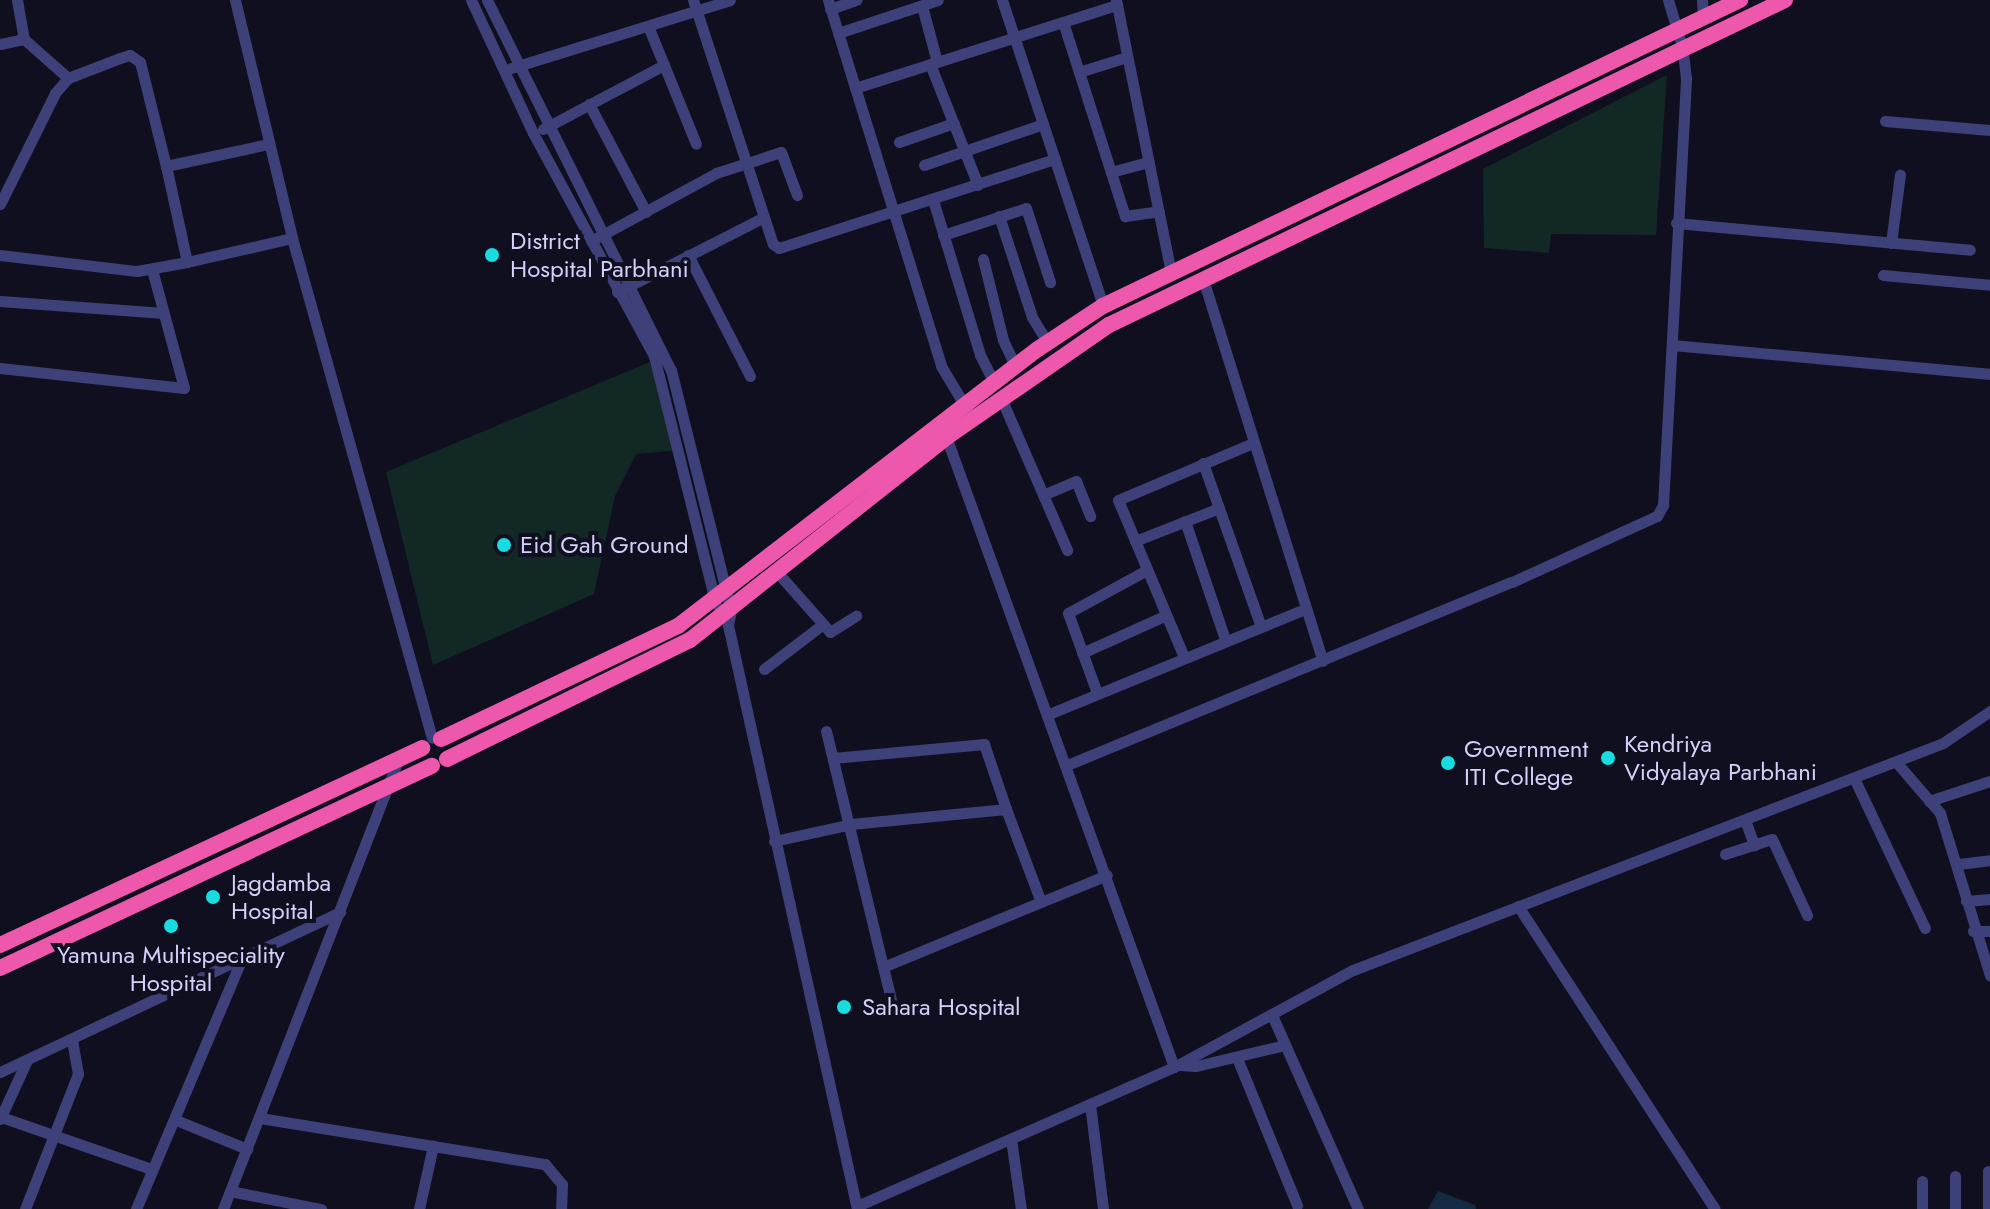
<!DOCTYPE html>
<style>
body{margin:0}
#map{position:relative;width:1990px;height:1209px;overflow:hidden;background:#100f1f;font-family:Jost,sans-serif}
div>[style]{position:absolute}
.green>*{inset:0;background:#122825}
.water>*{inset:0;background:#142a43}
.minor>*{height:11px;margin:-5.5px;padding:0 5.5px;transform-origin:5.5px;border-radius:5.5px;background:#3e4179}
.highway>*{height:16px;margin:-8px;padding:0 8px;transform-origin:8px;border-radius:8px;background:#ee58ac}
.dots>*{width:22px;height:22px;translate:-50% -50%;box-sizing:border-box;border:4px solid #100f1f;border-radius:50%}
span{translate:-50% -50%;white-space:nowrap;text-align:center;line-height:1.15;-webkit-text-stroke:8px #100f1f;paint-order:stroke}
.poi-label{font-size:24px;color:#d2d1fa}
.left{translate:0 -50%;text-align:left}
</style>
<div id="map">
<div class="green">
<i style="clip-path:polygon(1667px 75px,1656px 235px,1551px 234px,1549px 253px,1484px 248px,1483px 169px)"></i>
<i style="clip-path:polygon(650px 362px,679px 450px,636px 454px,615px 496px,594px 594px,433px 665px,386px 472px)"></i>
</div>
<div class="water">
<i style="clip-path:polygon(1438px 1191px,1475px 1205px,1476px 1209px,1428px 1209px)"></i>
</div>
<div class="minor">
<i style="left:17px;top:0;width:40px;rotate:80deg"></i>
<i style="left:235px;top:0;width:245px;rotate:76.5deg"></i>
<i style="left:292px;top:238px;width:519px;rotate:74.36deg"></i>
<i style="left:471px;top:0;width:147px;rotate:65deg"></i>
<i style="left:533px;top:133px;width:254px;rotate:61.5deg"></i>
<i style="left:654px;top:356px;width:256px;rotate:76deg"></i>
<i style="left:487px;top:0;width:413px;rotate:63.6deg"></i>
<i style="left:671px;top:370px;width:247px;rotate:76deg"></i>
<i style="left:731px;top:610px;width:15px;rotate:101deg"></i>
<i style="left:728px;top:625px;width:598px;rotate:77.54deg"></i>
<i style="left:828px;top:0;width:383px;rotate:72.8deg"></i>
<i style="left:941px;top:366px;width:52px;rotate:59deg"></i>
<i style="left:1002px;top:0;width:322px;rotate:71.7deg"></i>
<i style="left:1116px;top:0;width:278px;rotate:78.6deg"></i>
<i style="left:1702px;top:0;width:17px;rotate:87deg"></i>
<i style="left:922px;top:6px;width:58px;rotate:75deg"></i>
<i style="left:830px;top:9px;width:28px;rotate:-19deg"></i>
<i style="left:1063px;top:22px;width:204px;rotate:72.3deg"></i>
<i style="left:1125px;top:216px;width:34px;rotate:-8deg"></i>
<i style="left:838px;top:33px;width:105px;rotate:-18.3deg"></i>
<i style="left:0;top:44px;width:25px;rotate:-12deg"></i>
<i style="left:24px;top:39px;width:59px;rotate:41.6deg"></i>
<i style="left:930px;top:64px;width:130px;rotate:68.4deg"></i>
<i style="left:664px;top:65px;width:85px;rotate:67.9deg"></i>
<i style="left:511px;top:68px;width:229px;rotate:-17.2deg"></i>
<i style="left:1079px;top:72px;width:50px;rotate:-17.4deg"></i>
<i style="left:855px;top:88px;width:275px;rotate:-17.6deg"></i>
<i style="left:589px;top:104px;width:122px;rotate:62.2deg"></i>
<i style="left:1885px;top:121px;width:105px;rotate:4.9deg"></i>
<i style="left:543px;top:129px;width:137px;rotate:-27.9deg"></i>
<i style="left:664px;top:65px;width:42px;rotate:-112.3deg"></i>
<i style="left:899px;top:142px;width:58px;rotate:-19.1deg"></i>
<i style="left:924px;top:165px;width:126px;rotate:-19deg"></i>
<i style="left:1111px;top:172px;width:39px;rotate:-15deg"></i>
<i style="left:933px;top:200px;width:162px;rotate:73.1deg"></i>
<i style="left:980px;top:355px;width:30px;rotate:63deg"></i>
<i style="left:0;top:204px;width:124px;rotate:-63.6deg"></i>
<i style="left:55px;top:93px;width:20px;rotate:-49deg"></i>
<i style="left:68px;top:78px;width:56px;rotate:-21deg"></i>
<i style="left:120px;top:58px;width:10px;rotate:-17deg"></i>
<i style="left:130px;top:55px;width:12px;rotate:35deg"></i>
<i style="left:140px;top:62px;width:107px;rotate:76deg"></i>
<i style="left:166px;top:166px;width:105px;rotate:-12.1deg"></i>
<i style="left:999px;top:216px;width:106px;rotate:71.9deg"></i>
<i style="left:1032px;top:317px;width:29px;rotate:59deg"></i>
<i style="left:764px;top:217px;width:28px;rotate:72deg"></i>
<i style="left:773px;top:244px;width:7px;rotate:34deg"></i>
<i style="left:779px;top:248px;width:290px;rotate:-17.9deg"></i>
<i style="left:1676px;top:223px;width:295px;rotate:5.2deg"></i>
<i style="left:943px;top:235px;width:87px;rotate:-18deg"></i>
<i style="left:1026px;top:208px;width:78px;rotate:72deg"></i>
<i style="left:591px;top:241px;width:142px;rotate:-28.5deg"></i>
<i style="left:716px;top:173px;width:68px;rotate:-17.9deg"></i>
<i style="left:781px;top:152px;width:46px;rotate:69.6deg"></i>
<i style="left:1891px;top:243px;width:69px;rotate:-82.5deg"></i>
<i style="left:0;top:255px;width:138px;rotate:6.7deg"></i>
<i style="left:137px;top:271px;width:51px;rotate:-10.2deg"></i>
<i style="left:187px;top:262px;width:98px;rotate:-102.3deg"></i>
<i style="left:688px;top:255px;width:136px;rotate:62.9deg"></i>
<i style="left:983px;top:259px;width:83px;rotate:76.1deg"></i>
<i style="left:1003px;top:340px;width:29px;rotate:65deg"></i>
<i style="left:187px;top:262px;width:108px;rotate:-12.9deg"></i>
<i style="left:1883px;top:275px;width:107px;rotate:5.3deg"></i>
<i style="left:1203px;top:279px;width:400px;rotate:72.6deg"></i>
<i style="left:617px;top:292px;width:165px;rotate:-27deg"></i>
<i style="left:764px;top:217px;width:228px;rotate:-108.1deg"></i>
<i style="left:0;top:301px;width:164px;rotate:4.2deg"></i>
<i style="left:1672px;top:345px;width:319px;rotate:5.2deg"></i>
<i style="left:0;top:368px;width:185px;rotate:6.2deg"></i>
<i style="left:184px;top:388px;width:123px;rotate:-105.1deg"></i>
<i style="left:1001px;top:398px;width:166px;rotate:66.5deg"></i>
<i style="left:1203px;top:463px;width:171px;rotate:70.5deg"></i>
<i style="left:1043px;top:495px;width:36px;rotate:-23deg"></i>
<i style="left:1076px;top:481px;width:38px;rotate:68deg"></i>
<i style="left:1185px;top:521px;width:125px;rotate:71.3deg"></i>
<i style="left:1135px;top:541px;width:90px;rotate:-21.4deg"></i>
<i style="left:777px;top:572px;width:80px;rotate:48.5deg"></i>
<i style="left:830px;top:632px;width:31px;rotate:-32deg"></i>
<i style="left:1082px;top:653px;width:92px;rotate:-24.3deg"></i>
<i style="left:1184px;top:657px;width:170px;rotate:-112.8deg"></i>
<i style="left:1118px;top:500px;width:147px;rotate:-22.9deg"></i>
<i style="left:764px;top:669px;width:74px;rotate:-37.3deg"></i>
<i style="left:1097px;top:693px;width:85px;rotate:-109.9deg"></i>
<i style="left:1068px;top:613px;width:90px;rotate:-28.6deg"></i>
<i style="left:1049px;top:714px;width:277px;rotate:-22.3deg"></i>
<i style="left:826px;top:731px;width:276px;rotate:76.4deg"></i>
<i style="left:833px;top:758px;width:152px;rotate:-5.3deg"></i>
<i style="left:984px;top:744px;width:69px;rotate:71.3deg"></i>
<i style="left:1896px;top:762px;width:67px;rotate:49.2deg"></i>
<i style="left:1940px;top:813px;width:170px;rotate:72.9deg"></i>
<i style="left:1067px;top:765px;width:481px;rotate:-22.4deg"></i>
<i style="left:1512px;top:582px;width:159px;rotate:-24.5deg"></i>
<i style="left:1657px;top:516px;width:13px;rotate:-61deg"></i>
<i style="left:1663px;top:505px;width:428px;rotate:-86.9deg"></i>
<i style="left:1686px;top:78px;width:32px;rotate:-97deg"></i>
<i style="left:1682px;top:46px;width:48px;rotate:-106.9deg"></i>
<i style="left:1854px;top:778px;width:166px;rotate:64.7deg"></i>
<i style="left:1929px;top:801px;width:64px;rotate:-18.2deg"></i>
<i style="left:1745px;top:820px;width:27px;rotate:70deg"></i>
<i style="left:774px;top:841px;width:79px;rotate:-12.4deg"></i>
<i style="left:851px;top:824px;width:156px;rotate:-5.5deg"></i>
<i style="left:1006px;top:809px;width:99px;rotate:69.4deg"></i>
<i style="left:1041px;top:902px;width:71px;rotate:-22.2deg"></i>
<i style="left:1725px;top:854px;width:49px;rotate:-17.7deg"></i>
<i style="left:1772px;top:839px;width:84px;rotate:65.3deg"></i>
<i style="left:1959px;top:864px;width:31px;rotate:-7deg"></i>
<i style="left:1966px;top:901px;width:24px;rotate:-5deg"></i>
<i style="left:1518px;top:906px;width:361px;rotate:57deg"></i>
<i style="left:1973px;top:931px;width:17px"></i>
<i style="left:883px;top:967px;width:171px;rotate:-22.4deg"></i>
<i style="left:1272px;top:1015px;width:212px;rotate:66.1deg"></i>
<i style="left:1237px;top:1058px;width:159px;rotate:67.8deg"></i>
<i style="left:1180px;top:1065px;width:16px;rotate:4deg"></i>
<i style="left:1196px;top:1066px;width:91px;rotate:-13.3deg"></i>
<i style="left:1174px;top:1067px;width:204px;rotate:-28.5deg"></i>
<i style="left:1353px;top:970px;width:632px;rotate:-21.04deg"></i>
<i style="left:1943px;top:743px;width:57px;rotate:-34.2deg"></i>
<i style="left:0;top:1072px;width:376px;rotate:-25.2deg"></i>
<i style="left:1090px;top:1104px;width:106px;rotate:82.9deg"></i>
<i style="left:1px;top:1117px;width:159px;rotate:19.1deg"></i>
<i style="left:260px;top:1118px;width:289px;rotate:9.2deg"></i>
<i style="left:545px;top:1164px;width:26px;rotate:50deg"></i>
<i style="left:562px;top:1184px;width:25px;rotate:92deg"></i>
<i style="left:0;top:1119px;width:65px;rotate:-65.4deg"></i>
<i style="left:176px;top:1120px;width:77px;rotate:22.2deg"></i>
<i style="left:1011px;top:1139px;width:71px;rotate:81.9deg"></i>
<i style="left:1988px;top:1171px;width:38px;rotate:90deg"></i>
<i style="left:1955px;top:1176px;width:33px;rotate:90deg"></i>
<i style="left:230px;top:1191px;width:93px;rotate:11.2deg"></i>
<i style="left:857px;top:1206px;width:346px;rotate:-23.7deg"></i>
<i style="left:1174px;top:1067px;width:676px;rotate:-109.88deg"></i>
<i style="left:25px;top:1209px;width:145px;rotate:-68.6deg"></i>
<i style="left:78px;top:1074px;width:34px;rotate:-100deg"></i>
<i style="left:136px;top:1209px;width:270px;rotate:-67.1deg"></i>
<i style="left:223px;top:1209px;width:483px;rotate:-68.7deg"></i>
<i style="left:419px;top:1209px;width:65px;rotate:-77.5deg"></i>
<i style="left:1922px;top:1209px;width:28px;rotate:-90deg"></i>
</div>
<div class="highway">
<i style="left:441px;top:739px;width:263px;rotate:-25.5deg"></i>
<i style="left:678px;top:626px;width:454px;rotate:-37.6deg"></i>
<i style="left:1038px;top:349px;width:78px;rotate:-33.5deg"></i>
<i style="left:1103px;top:306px;width:707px;rotate:-25.66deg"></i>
<i style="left:447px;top:759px;width:271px;rotate:-26.1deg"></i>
<i style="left:690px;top:640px;width:328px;rotate:-38.3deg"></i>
<i style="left:947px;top:437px;width:197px;rotate:-34.7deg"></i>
<i style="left:1109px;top:325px;width:750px;rotate:-25.68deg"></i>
<i style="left:0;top:945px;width:466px;rotate:-25deg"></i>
<i style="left:0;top:968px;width:477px;rotate:-25.1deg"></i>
</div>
<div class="dots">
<i style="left:492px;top:255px;background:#17dce0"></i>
<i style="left:504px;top:545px;background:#17dce0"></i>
<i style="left:1608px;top:758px;background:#17dce0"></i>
<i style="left:1448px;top:763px;background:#17dce0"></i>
<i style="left:213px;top:897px;background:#17dce0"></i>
<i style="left:171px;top:926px;background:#17dce0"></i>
<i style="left:844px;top:1007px;background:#17dce0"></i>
</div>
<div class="poi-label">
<span class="left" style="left:510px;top:255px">District<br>Hospital Parbhani</span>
<span class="left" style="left:520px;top:545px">Eid Gah Ground</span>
<span class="left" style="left:1624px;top:758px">Kendriya<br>Vidyalaya Parbhani</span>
<span class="left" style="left:1464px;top:763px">Government<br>ITI College</span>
<span class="left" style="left:231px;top:897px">Jagdamba<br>Hospital</span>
<span style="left:171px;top:969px">Yamuna Multispeciality<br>Hospital</span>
<span class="left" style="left:862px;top:1007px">Sahara Hospital</span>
</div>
</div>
